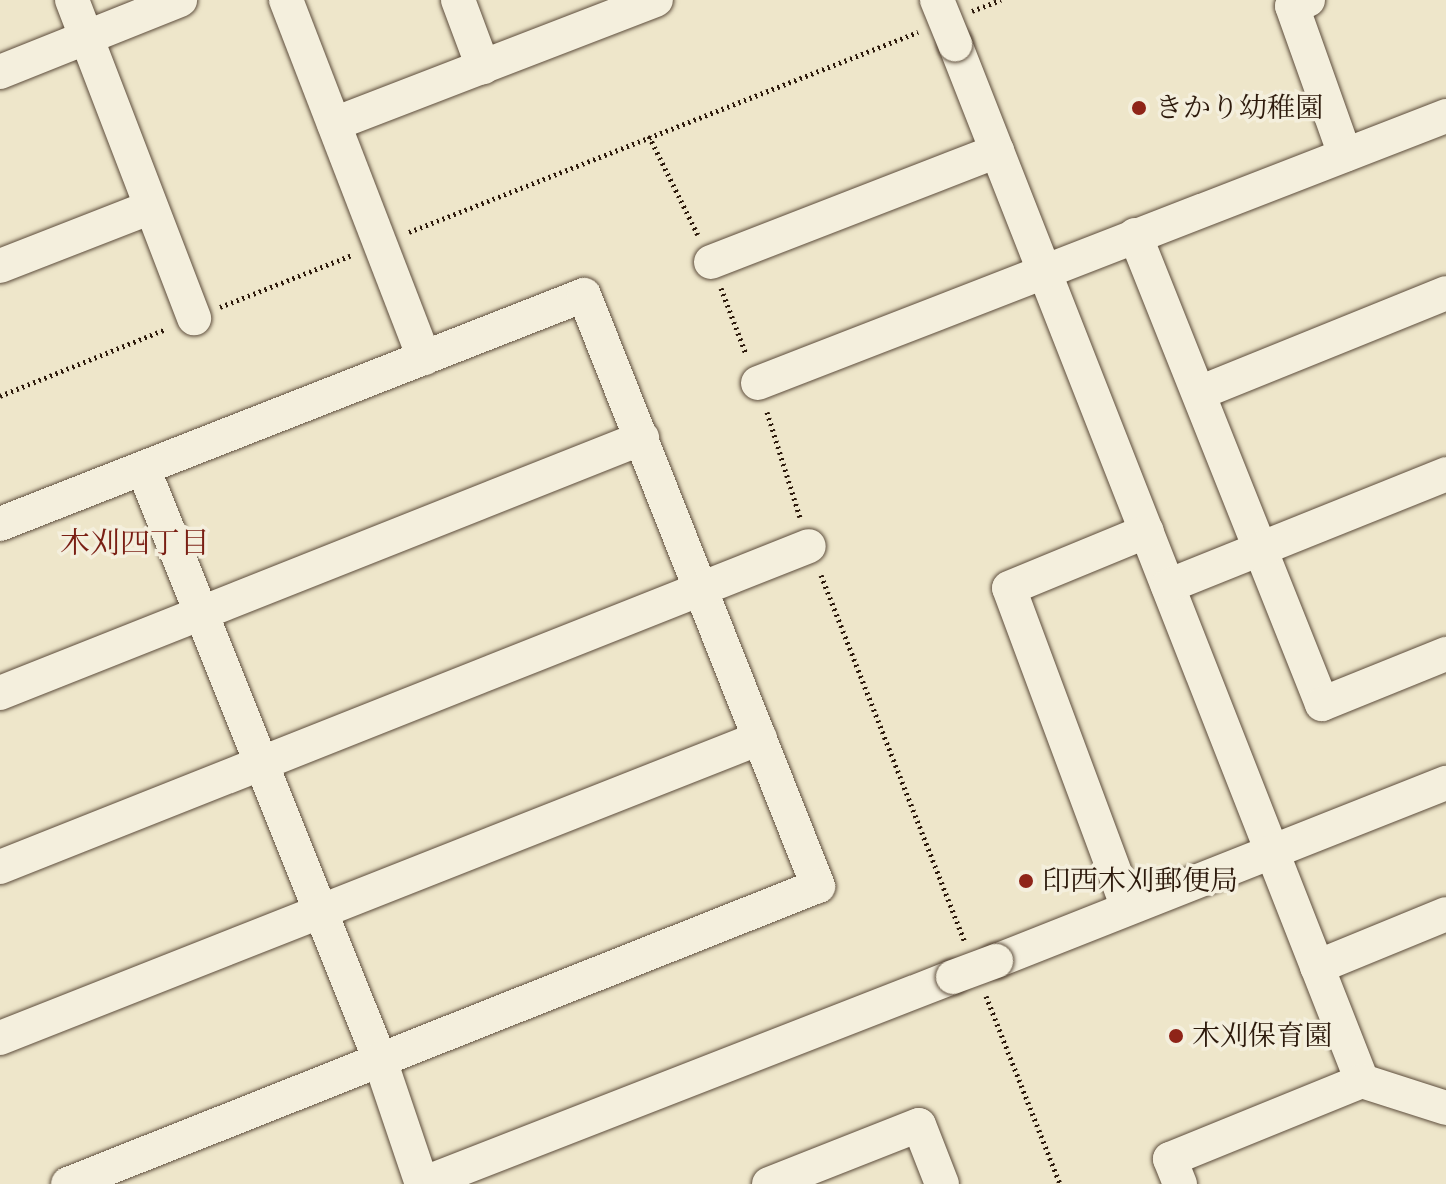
<!DOCTYPE html>
<meta charset="utf-8">
<style>
body{margin:0}
#map{position:relative;width:1446px;height:1184px;overflow:hidden;background:#eee6ca;font-family:"IM FELL Great Primer","Noto Serif JP",serif}
div>[style]{position:absolute}
.path>*{height:5px;margin-top:-2.5px;transform-origin:0;background:repeating-linear-gradient(90deg,#2d1a0c 0 2px,transparent 0 6px)}
.roads{filter:drop-shadow(0 0 2px #5d4d3c) drop-shadow(0 0 2px #5d4d3c)}
.minor>*{height:34px;margin:-17px;padding:0 17px;transform-origin:17px;border-radius:17px;background:#f4efdd}
.bridges{filter:drop-shadow(0 0 2px #5d4d3c) drop-shadow(0 0 2px #5d4d3c)}
.minor-bridge>*{height:34px;margin:-17px;padding:0 17px;transform-origin:17px;border-radius:17px;background:#f4efdd}
.dots>*{width:22px;height:22px;translate:-50% -50%;box-sizing:border-box;border:4px solid #f4efdd;border-radius:50%}
span{translate:-50% -50%;white-space:nowrap;text-align:center;line-height:1.15;-webkit-text-stroke:7px #f4efdd;paint-order:stroke}
.poi-label{font-size:28px;color:#2d1a0c}
.left{translate:0 -50%;text-align:left}
.neighbourhood-label{font-size:30px;color:#7a1f14}
</style>
<div id="map">
<div class="path">
<i style="left:972px;top:11px;width:31px;rotate:-21deg"></i>
<i style="left:649px;top:136px;width:110px;rotate:63.7deg"></i>
<i style="left:409px;top:232px;width:547px;rotate:-21.45deg"></i>
<i style="left:721px;top:288px;width:71px;rotate:69.3deg"></i>
<i style="left:220px;top:307px;width:142px;rotate:-21.5deg"></i>
<i style="left:0;top:396px;width:179px;rotate:-22deg"></i>
<i style="left:767px;top:412px;width:110px;rotate:72.6deg"></i>
<i style="left:821px;top:575px;width:394px;rotate:68.6deg"></i>
<i style="left:986px;top:996px;width:202px;rotate:68.5deg"></i>
</div>
<div class="roads">
<div class="minor">
<i style="left:72px;top:0;width:341px;rotate:69deg"></i>
<i style="left:286px;top:0;width:384px;rotate:68.9deg"></i>
<i style="left:458px;top:0;width:72px;rotate:69.5deg"></i>
<i style="left:1308px;top:0;width:17px;rotate:159deg"></i>
<i style="left:1292px;top:6px;width:158px;rotate:70.4deg"></i>
<i style="left:955px;top:44px;width:1114px;rotate:68.57deg"></i>
<i style="left:0;top:72px;width:194px;rotate:-21.8deg"></i>
<i style="left:334px;top:124px;width:345px;rotate:-21.1deg"></i>
<i style="left:1135px;top:235px;width:505px;rotate:68.26deg"></i>
<i style="left:1322px;top:704px;width:134px;rotate:-22deg"></i>
<i style="left:711px;top:262px;width:307px;rotate:-21.2deg"></i>
<i style="left:0;top:266px;width:162px;rotate:-21.3deg"></i>
<i style="left:758px;top:383px;width:738px;rotate:-21.21deg"></i>
<i style="left:1199px;top:393px;width:266px;rotate:-22deg"></i>
<i style="left:143px;top:468px;width:638px;rotate:68.18deg"></i>
<i style="left:380px;top:1060px;width:131px;rotate:71.3deg"></i>
<i style="left:0;top:524px;width:627px;rotate:-21.41deg"></i>
<i style="left:584px;top:295px;width:636px;rotate:68.4deg"></i>
<i style="left:818px;top:886px;width:807px;rotate:158.33deg"></i>
<i style="left:1168px;top:586px;width:300px;rotate:-21.9deg"></i>
<i style="left:0;top:693px;width:691px;rotate:-21.66deg"></i>
<i style="left:0;top:867px;width:870px;rotate:-21.64deg"></i>
<i style="left:1128px;top:908px;width:341px;rotate:-110.4deg"></i>
<i style="left:1009px;top:588px;width:149px;rotate:-22.4deg"></i>
<i style="left:996px;top:961px;width:484px;rotate:-21.6deg"></i>
<i style="left:1317px;top:967px;width:139px;rotate:-22.3deg"></i>
<i style="left:0;top:1038px;width:817px;rotate:-21.54deg"></i>
<i style="left:422px;top:1184px;width:570px;rotate:-21.3deg"></i>
<i style="left:769px;top:1184px;width:161px;rotate:-21.5deg"></i>
<i style="left:919px;top:1125px;width:63px;rotate:68.7deg"></i>
<i style="left:1180px;top:1184px;width:27px;rotate:-112deg"></i>
<i style="left:1170px;top:1159px;width:207px;rotate:-22.1deg"></i>
<i style="left:1362px;top:1081px;width:88px;rotate:17.8deg"></i>
</div>
</div>
<div class="bridges">
<div class="minor-bridge">
<i style="left:937px;top:0;width:48px;rotate:67.8deg"></i>
<i style="left:953px;top:977px;width:46px;rotate:-20.4deg"></i>
</div>
</div>
<div class="dots">
<i style="left:1139px;top:108px;background:#8f2418"></i>
<i style="left:1026px;top:881px;background:#8f2418"></i>
<i style="left:1176px;top:1036px;background:#8f2418"></i>
</div>
<div class="poi-label">
<span class="left" style="left:1155px;top:108px">きかり幼稚園</span>
<span class="left" style="left:1042px;top:881px">印西木刈郵便局</span>
<span class="left" style="left:1192px;top:1036px">木刈保育園</span>
</div>
<div class="neighbourhood-label">
<span style="left:135px;top:543px">木刈四丁目</span>
</div>
</div>
